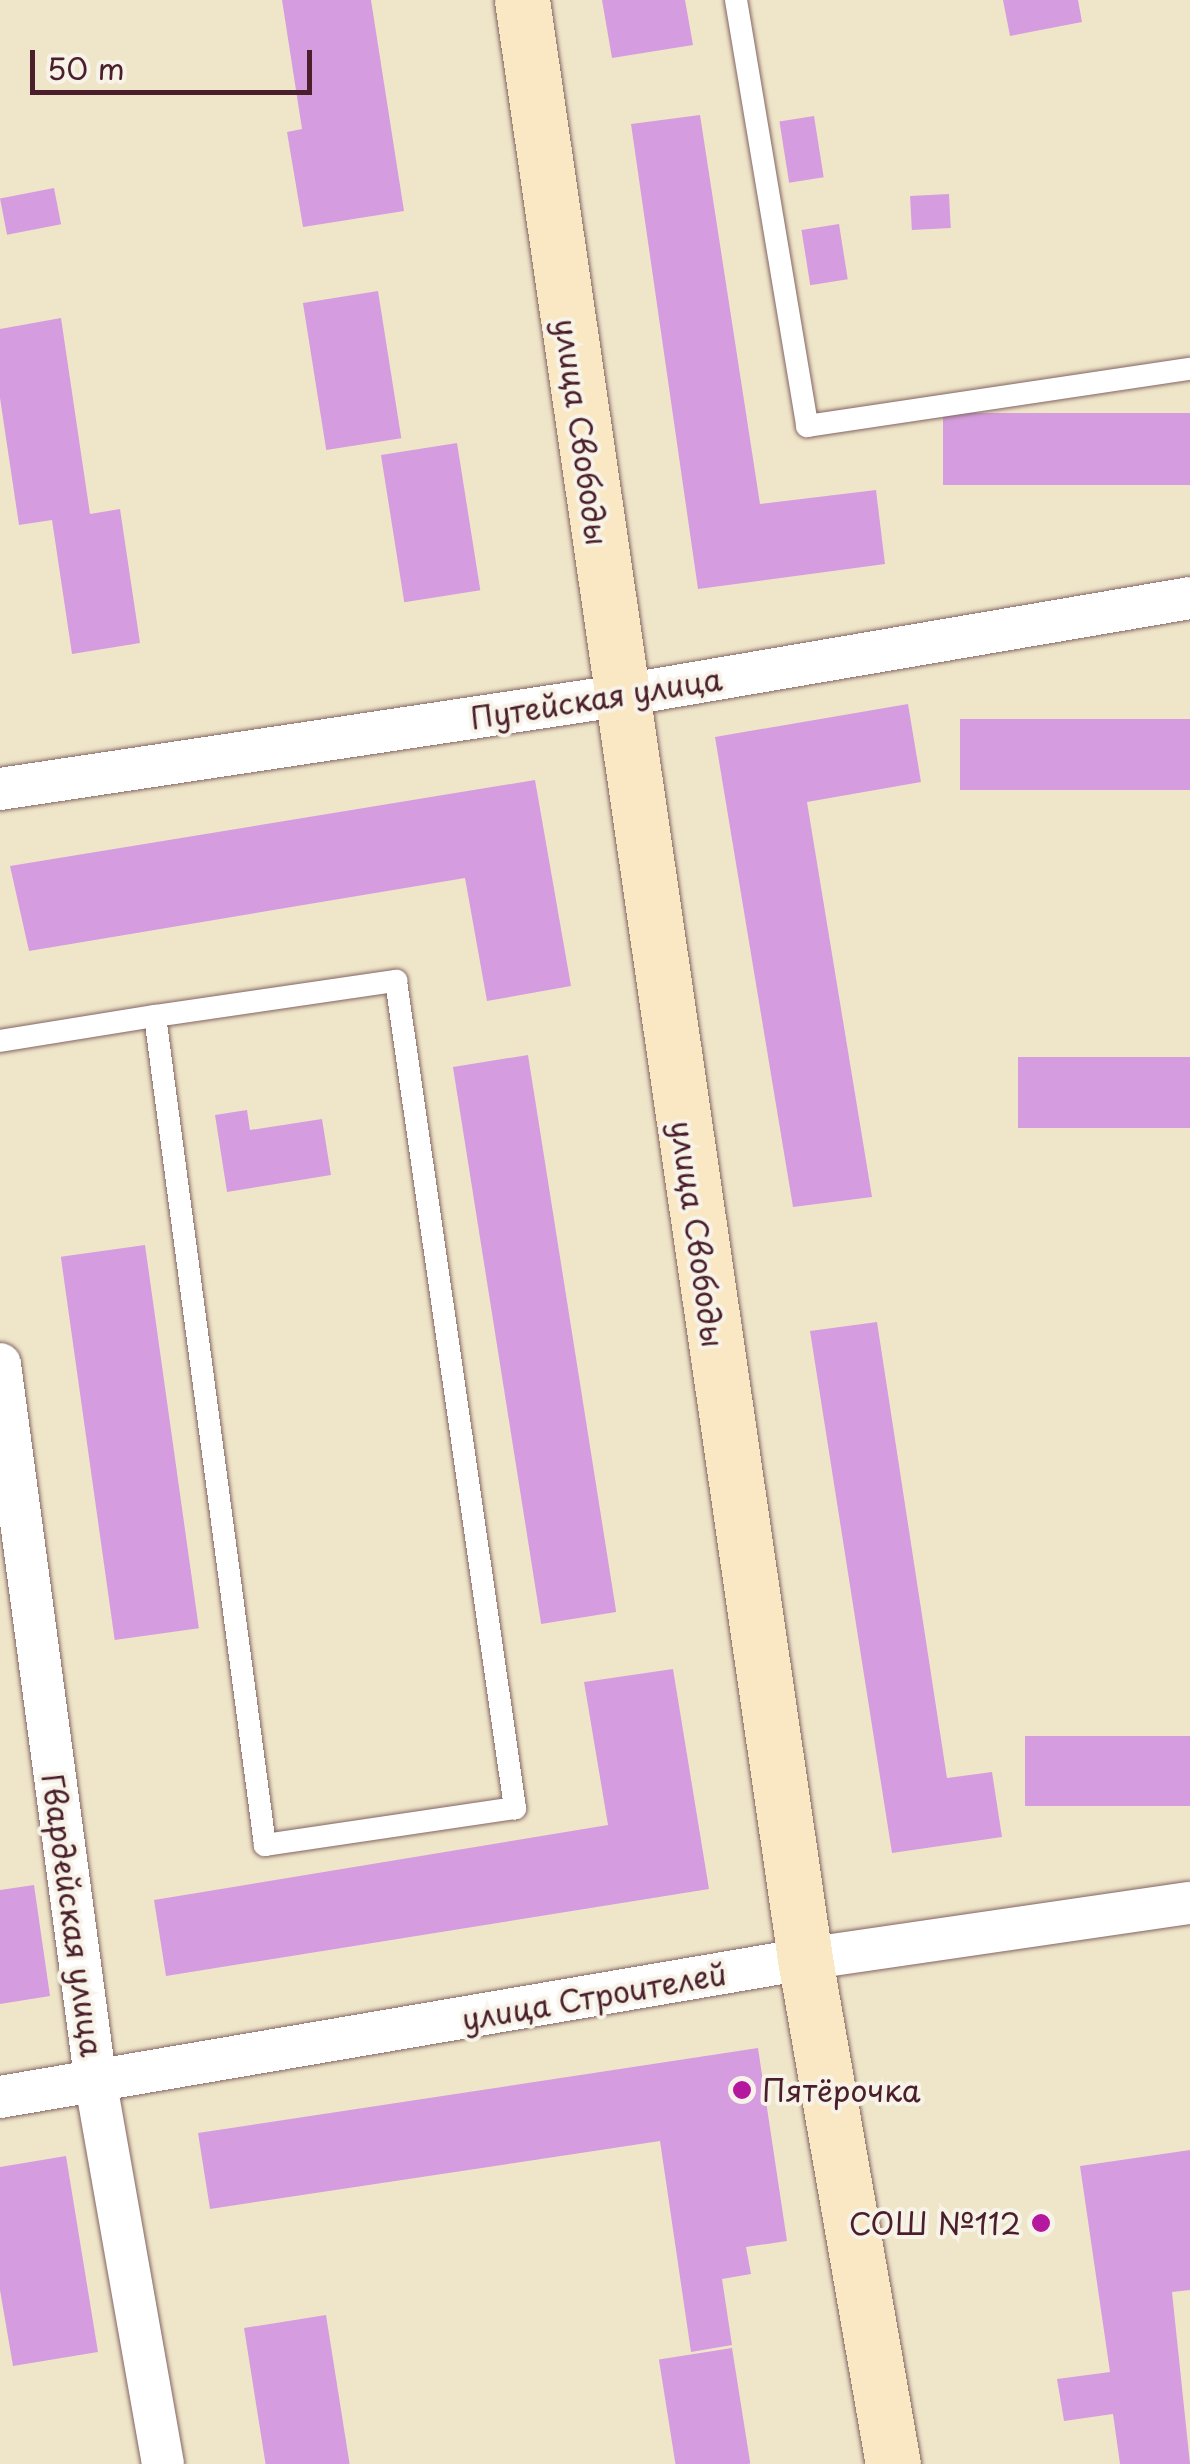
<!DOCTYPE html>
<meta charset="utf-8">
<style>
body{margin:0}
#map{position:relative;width:1190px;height:2464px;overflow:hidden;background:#efe6ca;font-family:"Playpen Sans",sans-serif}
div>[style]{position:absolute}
.building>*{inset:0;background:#d59ddf;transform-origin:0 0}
.roads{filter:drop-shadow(0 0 2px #846563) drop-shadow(0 0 2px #846563)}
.lane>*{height:22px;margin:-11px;padding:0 11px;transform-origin:11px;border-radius:11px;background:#fff}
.street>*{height:42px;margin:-21px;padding:0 21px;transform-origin:21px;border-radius:21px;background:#fff}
.secondary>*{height:55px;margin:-27.5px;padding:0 27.5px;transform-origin:27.5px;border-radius:27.5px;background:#fae7c3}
.dots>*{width:28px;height:28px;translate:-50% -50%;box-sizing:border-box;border:5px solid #f7f3e8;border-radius:50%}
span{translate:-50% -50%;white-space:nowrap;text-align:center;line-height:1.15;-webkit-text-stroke:8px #f7f3e8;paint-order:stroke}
.street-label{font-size:30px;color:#4a1f2b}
.poi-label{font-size:30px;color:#4a1f2b}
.left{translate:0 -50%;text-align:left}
.right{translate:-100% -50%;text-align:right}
.scale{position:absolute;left:30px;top:50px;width:282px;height:45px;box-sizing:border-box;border:5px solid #4a1f2b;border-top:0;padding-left:12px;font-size:30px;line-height:35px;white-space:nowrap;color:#4a1f2b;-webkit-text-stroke:8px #f7f3e8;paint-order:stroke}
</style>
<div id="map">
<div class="building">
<i style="clip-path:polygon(282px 0,371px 0,404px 211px,303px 227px,287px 132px,302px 129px)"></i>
<i style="clip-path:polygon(602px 0,685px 0,693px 45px,612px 58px)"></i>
<i style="clip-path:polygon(1003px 0,1078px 0,1082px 22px,1010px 36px)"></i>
<i style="clip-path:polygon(700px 115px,760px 504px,876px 490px,885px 564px,698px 589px,631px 124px)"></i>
<i style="left:814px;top:116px;width:62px;height:35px;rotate:81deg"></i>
<i style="left:54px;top:188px;width:37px;height:55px;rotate:79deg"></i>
<i style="left:949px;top:194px;width:34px;height:39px;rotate:87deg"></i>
<i style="left:839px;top:224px;width:56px;height:38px;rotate:81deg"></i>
<i style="left:378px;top:291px;width:149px;height:76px;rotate:81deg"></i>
<i style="clip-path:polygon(61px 318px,90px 514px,120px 509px,140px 643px,72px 654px,52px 520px,19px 525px,0 398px,0 329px)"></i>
<i style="left:1190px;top:413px;width:72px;height:247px;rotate:90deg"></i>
<i style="left:457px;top:443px;width:149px;height:77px;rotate:81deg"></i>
<i style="clip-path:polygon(908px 704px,921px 782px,807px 802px,872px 1197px,793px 1207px,715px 737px)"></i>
<i style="left:1190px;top:719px;width:71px;height:230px;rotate:90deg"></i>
<i style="clip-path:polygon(535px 780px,571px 986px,487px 1001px,465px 878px,29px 951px,10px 866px)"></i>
<i style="left:528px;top:1055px;width:564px;height:76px;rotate:81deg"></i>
<i style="left:1190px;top:1057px;width:71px;height:172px;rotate:90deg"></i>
<i style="clip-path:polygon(247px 1110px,250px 1130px,322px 1119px,331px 1175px,227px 1192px,215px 1115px)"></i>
<i style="left:145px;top:1245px;width:387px;height:85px;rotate:82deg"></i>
<i style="clip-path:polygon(877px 1322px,947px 1778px,992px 1772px,1002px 1837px,892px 1853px,810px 1331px)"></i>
<i style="clip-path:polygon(673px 1669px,709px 1889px,166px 1976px,154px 1900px,608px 1825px,584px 1682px)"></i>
<i style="left:1190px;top:1736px;width:70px;height:165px;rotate:90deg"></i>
<i style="clip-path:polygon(34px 1885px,50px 1996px,0 2004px,0 1890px)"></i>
<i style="clip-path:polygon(758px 2048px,787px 2241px,746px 2247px,751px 2274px,722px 2279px,732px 2345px,691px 2352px,660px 2141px,210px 2209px,198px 2133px)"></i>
<i style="clip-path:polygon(1190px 2150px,1190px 2290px,1172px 2292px,1190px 2464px,1120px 2464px,1113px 2414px,1064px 2421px,1057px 2379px,1110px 2372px,1080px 2166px)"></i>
<i style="clip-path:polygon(66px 2156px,98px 2352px,13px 2366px,0 2290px,0 2167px)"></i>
<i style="left:326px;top:2315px;width:151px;height:83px;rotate:81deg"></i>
<i style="left:732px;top:2348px;width:117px;height:74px;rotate:81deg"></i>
</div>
<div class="roads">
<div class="lane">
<i style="left:736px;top:0;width:432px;rotate:80.5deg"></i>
<i style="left:807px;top:426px;width:387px;rotate:-8.5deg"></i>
<i style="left:0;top:1041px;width:157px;rotate:-9.2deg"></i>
<i style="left:155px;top:1016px;width:244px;rotate:-8.3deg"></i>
<i style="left:396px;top:981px;width:836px;rotate:81.81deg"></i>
<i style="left:515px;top:1808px;width:253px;rotate:171.6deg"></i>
<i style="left:265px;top:1845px;width:836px;rotate:-97.56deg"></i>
</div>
<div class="street">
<i style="left:0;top:789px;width:625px;rotate:-8.56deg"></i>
<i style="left:618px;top:696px;width:580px;rotate:-9.72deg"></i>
<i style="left:0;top:1364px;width:726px;rotate:82.41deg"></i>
<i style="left:96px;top:2084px;width:386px;rotate:80deg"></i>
<i style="left:0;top:2097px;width:817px;rotate:-9.73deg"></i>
<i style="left:805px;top:1959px;width:389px;rotate:-8.3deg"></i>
</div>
<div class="secondary">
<i style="left:522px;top:0;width:1979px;rotate:81.78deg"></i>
<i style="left:805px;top:1959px;width:513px;rotate:80.12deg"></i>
</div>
</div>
<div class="dots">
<i style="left:742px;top:2090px;background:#b5179e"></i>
<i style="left:1041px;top:2223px;background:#b5179e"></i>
</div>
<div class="street-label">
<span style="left:582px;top:432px;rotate:82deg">улица Свободы</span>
<span style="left:596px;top:698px;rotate:-9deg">Путейская улица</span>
<span style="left:698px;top:1234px;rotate:82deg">улица Свободы</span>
<span style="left:73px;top:1915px;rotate:82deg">Гвардейская улица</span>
<span style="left:594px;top:1996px;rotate:-10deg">улица Строителей</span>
</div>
<div class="poi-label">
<span class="left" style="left:762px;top:2090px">Пятёрочка</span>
<span class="right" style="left:1021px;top:2223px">СОШ №112</span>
</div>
<div class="scale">50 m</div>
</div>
